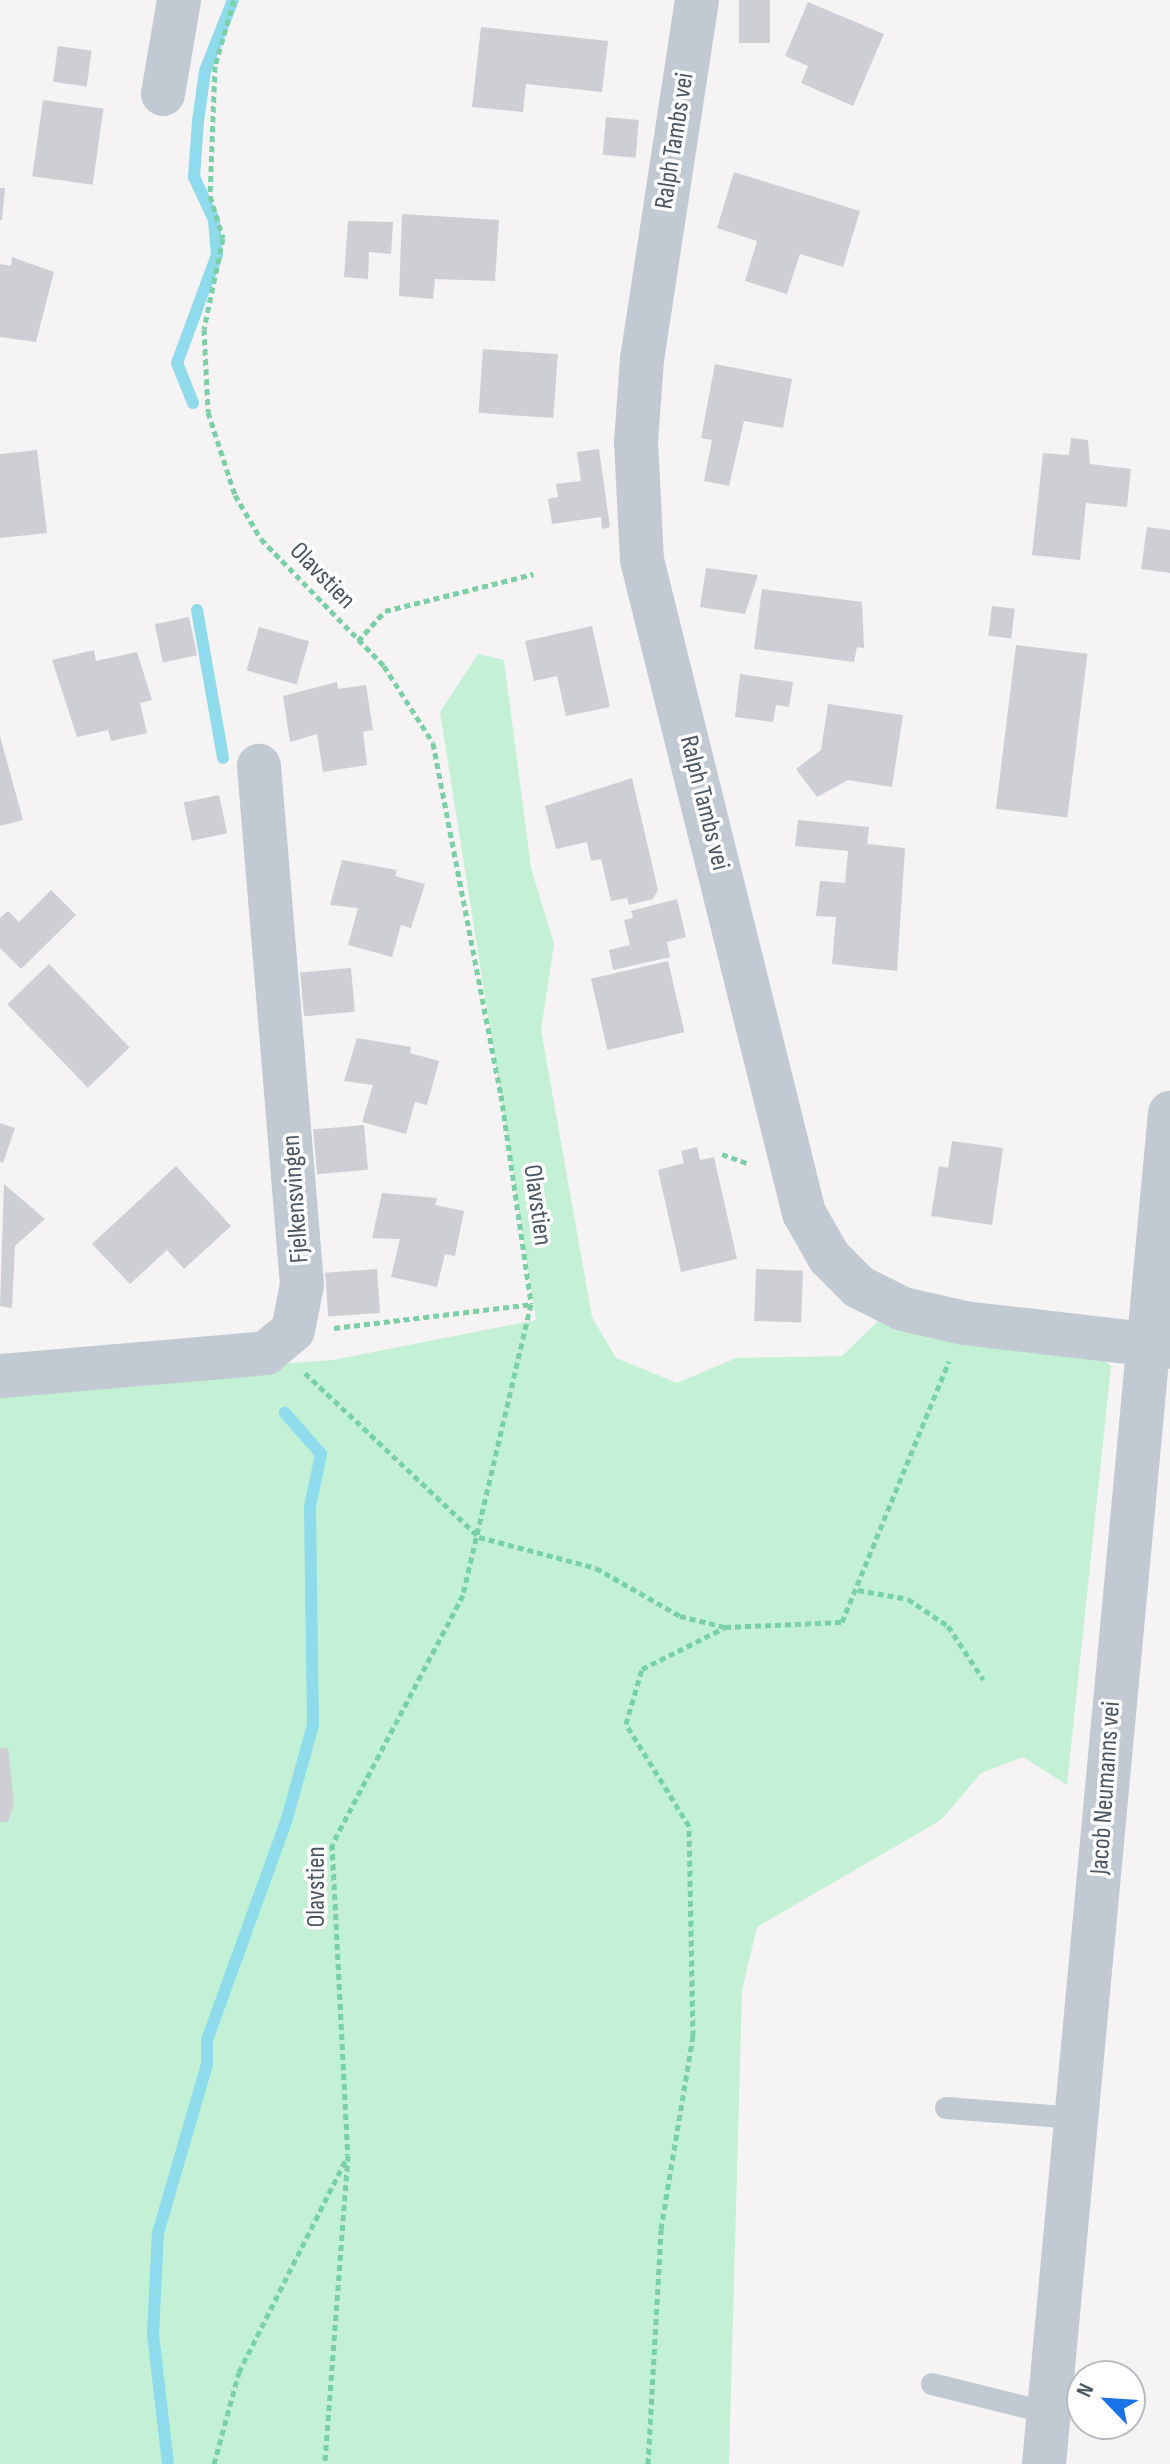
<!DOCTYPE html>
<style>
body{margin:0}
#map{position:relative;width:1170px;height:2464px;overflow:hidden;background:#f5f3f3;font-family:"Sofia Sans Condensed",sans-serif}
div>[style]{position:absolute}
.green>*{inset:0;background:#c3f1d5}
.stream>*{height:12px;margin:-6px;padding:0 6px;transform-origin:6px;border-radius:6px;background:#90daee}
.building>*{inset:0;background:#cdcfd5;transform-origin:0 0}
.path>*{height:5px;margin-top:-2.5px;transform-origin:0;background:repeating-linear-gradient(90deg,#7ad0a6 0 6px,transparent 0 10px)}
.lane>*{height:22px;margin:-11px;padding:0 11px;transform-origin:11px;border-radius:11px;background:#c1cad2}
.street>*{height:44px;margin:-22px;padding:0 22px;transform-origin:22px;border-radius:22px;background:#c1cad2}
span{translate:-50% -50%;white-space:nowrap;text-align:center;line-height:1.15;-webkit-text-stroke:7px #fff;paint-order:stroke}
.street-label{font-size:26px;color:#4a5661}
.north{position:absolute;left:1066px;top:2360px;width:80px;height:80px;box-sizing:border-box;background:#fff;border:2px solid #b7bbc0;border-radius:50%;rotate:295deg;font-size:22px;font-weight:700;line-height:32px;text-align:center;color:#4a5661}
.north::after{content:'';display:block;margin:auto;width:28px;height:36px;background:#1a73e8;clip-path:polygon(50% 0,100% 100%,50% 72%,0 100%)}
</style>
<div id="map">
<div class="green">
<i style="clip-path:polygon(478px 654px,504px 660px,531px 868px,554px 944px,541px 1030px,592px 1317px,616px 1358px,677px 1383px,736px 1358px,842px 1356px,883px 1316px,1085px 1345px,1111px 1366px,1067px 1785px,1023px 1757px,981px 1773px,941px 1820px,757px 1927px,742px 1990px,729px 2464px,0 2464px,0 1384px,333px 1360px,536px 1320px,440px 712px)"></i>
</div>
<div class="stream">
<i style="left:193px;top:403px;width:43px;rotate:-111.8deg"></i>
<i style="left:177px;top:363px;width:115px;rotate:-69.7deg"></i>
<i style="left:217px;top:255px;width:35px;rotate:-95deg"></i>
<i style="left:214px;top:220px;width:47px;rotate:-114.9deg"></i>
<i style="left:194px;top:177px;width:56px;rotate:-85.9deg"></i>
<i style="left:198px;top:121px;width:50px;rotate:-82deg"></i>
<i style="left:205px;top:71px;width:76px;rotate:-68.5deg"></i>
<i style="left:197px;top:610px;width:150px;rotate:80deg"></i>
<i style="left:168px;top:2464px;width:131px;rotate:-96.6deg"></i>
<i style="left:153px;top:2334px;width:101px;rotate:-87.2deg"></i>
<i style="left:158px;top:2233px;width:176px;rotate:-73.8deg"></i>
<i style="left:207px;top:2064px;width:24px;rotate:-90deg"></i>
<i style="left:207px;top:2040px;width:232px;rotate:-70.1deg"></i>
<i style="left:286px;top:1822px;width:101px;rotate:-74.4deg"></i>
<i style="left:313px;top:1725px;width:218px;rotate:-90.8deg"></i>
<i style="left:310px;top:1507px;width:54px;rotate:-78.3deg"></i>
<i style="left:321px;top:1454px;width:55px;rotate:-131.3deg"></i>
</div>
<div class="building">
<i style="left:739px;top:0;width:31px;height:43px"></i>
<i style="clip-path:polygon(808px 2px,884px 34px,853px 106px,801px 83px,808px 66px,785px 56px)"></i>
<i style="clip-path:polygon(481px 27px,608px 41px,602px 92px,526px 84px,523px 112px,472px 107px)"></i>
<i style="left:58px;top:46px;width:34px;height:36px;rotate:8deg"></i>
<i style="left:43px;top:100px;width:61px;height:77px;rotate:8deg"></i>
<i style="left:606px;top:117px;width:33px;height:38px;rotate:5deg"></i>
<i style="clip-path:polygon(734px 172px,860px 211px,843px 267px,800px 254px,787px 294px,745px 281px,757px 241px,717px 228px)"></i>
<i style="clip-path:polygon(0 188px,5px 188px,2px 220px,0 220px)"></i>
<i style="clip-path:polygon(402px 214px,499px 220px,495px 281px,435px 279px,433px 299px,399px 296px)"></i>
<i style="clip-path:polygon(348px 221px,393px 222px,391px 254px,369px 252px,368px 279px,344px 277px)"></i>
<i style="clip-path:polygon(12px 257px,54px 272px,36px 342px,0 337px,0 264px,11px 266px)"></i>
<i style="left:483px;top:349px;width:75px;height:64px;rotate:4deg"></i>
<i style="clip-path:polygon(715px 364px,792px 379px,783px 428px,744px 421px,729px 486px,704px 481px,712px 440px,701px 438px)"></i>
<i style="clip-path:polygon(1071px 438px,1088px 440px,1090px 464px,1131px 469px,1127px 507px,1086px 503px,1080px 560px,1032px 555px,1043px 453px,1069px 455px)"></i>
<i style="clip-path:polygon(599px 449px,610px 527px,602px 529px,601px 517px,552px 524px,548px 499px,558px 497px,556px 484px,581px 481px,577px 452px)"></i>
<i style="clip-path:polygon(37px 450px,47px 533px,0 538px,0 454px)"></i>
<i style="clip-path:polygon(1147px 527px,1170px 530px,1170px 573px,1141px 569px)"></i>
<i style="clip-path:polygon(706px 568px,758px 575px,745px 614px,700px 607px)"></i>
<i style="clip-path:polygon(762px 589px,862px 602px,864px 648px,857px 647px,854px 662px,754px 649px)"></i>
<i style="left:992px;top:606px;width:23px;height:30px;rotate:7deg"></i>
<i style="left:189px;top:617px;width:39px;height:35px;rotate:78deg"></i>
<i style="clip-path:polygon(592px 626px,610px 707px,566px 716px,557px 676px,534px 681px,525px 641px)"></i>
<i style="left:259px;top:627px;width:52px;height:45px;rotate:16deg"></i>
<i style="left:1016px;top:645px;width:72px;height:165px;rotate:7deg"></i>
<i style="clip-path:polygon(94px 650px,96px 661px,137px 652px,152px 700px,140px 703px,147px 733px,111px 741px,108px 730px,77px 737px,52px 660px)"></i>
<i style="clip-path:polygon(740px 674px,793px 682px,789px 707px,776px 705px,773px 722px,735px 717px)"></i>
<i style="clip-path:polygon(337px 682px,338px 689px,366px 685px,373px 730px,363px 732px,367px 765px,323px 772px,317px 734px,290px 742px,283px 696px)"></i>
<i style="clip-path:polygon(828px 704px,903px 715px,892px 787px,848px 780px,817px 797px,796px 769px,821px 750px)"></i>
<i style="clip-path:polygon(0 736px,23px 820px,0 826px)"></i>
<i style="clip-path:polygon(632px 778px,658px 890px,653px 899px,629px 905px,627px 898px,611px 901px,601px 859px,591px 861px,587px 842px,556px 849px,545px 806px)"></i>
<i style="left:219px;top:795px;width:39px;height:36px;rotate:78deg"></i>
<i style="clip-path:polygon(798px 820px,869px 827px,867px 844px,905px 848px,897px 971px,832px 964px,836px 917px,816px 916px,820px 881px,845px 883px,848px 851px,795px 846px)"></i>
<i style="clip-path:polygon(342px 860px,397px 870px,395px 876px,425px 884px,411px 928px,401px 925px,392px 957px,348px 945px,358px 908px,330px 905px)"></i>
<i style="clip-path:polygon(51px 890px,76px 915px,21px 969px,0 948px,0 918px,8px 911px,19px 922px)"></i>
<i style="clip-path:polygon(677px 899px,686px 937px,667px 942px,670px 957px,613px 970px,609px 950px,630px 945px,624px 920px,633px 918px,631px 911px)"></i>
<i style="left:668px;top:961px;width:73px;height:79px;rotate:77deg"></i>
<i style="left:49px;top:964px;width:116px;height:58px;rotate:46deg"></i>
<i style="left:351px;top:968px;width:44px;height:51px;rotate:85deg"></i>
<i style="clip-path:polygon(357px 1038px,411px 1047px,410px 1053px,439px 1061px,427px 1105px,415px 1102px,406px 1134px,362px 1122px,373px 1085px,344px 1081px)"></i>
<i style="clip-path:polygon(0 1123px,15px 1128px,3px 1163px,0 1162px)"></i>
<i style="left:364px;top:1125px;width:45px;height:51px;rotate:85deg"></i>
<i style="clip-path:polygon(952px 1141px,1003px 1148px,992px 1225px,931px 1216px,939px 1166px,948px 1168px)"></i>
<i style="clip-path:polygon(697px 1147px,700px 1160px,714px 1157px,737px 1259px,681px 1272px,658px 1170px,684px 1163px,681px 1151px)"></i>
<i style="clip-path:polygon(176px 1166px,231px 1226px,184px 1269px,167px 1250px,130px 1284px,92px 1244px)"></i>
<i style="clip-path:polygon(4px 1184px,45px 1219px,15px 1246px,12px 1308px,0 1306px)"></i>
<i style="clip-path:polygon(382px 1193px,437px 1198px,435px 1205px,464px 1211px,455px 1256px,445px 1254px,437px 1287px,391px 1277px,400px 1239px,372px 1238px)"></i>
<i style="left:377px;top:1269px;width:44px;height:52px;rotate:86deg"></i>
<i style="left:756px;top:1269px;width:47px;height:52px;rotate:2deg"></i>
<i style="clip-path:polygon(0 1748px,8px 1748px,14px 1803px,8px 1822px,0 1822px)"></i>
</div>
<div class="path">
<i style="left:234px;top:0;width:69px;rotate:106.1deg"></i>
<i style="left:215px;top:66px;width:130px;rotate:92.2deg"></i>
<i style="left:210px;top:196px;width:44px;rotate:72.8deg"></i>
<i style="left:223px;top:238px;width:93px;rotate:101.8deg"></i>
<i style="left:204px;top:329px;width:83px;rotate:87.2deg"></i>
<i style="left:208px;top:412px;width:87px;rotate:72deg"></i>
<i style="left:235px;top:495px;width:51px;rotate:59.4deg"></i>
<i style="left:261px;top:539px;width:177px;rotate:45.9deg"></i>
<i style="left:384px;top:666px;width:91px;rotate:57.5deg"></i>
<i style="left:433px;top:743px;width:359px;rotate:79.1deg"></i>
<i style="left:501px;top:1095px;width:211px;rotate:81.8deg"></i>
<i style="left:531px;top:1304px;width:299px;rotate:103.2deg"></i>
<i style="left:463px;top:1595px;width:281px;rotate:117.7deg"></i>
<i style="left:332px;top:1844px;width:311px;rotate:87.1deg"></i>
<i style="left:348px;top:2155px;width:310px;rotate:94.3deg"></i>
<i style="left:358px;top:641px;width:40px;rotate:-48deg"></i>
<i style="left:385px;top:611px;width:153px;rotate:-14deg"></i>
<i style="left:722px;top:1154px;width:27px;rotate:20deg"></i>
<i style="left:334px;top:1328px;width:198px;rotate:-6.9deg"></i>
<i style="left:305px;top:1373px;width:239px;rotate:43.3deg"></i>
<i style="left:479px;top:1537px;width:121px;rotate:14.8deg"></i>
<i style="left:596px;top:1568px;width:97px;rotate:29.7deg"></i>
<i style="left:680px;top:1616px;width:46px;rotate:13.7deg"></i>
<i style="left:725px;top:1627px;width:117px;rotate:-2.4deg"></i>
<i style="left:842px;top:1622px;width:282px;rotate:-67.7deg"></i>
<i style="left:858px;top:1590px;width:51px;rotate:10.2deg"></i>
<i style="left:908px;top:1599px;width:48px;rotate:34deg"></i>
<i style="left:948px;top:1626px;width:64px;rotate:56.6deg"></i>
<i style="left:214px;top:2464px;width:95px;rotate:-74.8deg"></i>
<i style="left:239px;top:2372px;width:238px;rotate:-63.3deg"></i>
<i style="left:648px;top:2464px;width:235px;rotate:-86.8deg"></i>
<i style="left:661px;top:2229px;width:196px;rotate:-80.6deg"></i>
<i style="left:693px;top:2036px;width:210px;rotate:-91.1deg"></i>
<i style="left:689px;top:1826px;width:120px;rotate:-121.7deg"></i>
<i style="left:626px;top:1724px;width:57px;rotate:-73.8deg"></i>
<i style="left:642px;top:1669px;width:92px;rotate:-26.6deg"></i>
</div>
<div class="lane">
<i style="left:946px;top:2108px;width:131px;rotate:4.4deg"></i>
<i style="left:932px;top:2384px;width:120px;rotate:14deg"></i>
</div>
<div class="street">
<i style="left:697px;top:0;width:364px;rotate:98.7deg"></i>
<i style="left:642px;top:360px;width:82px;rotate:94.2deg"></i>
<i style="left:636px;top:442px;width:118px;rotate:87.1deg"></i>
<i style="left:642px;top:560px;width:673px;rotate:76.07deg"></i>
<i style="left:804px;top:1213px;width:51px;rotate:60.4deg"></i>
<i style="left:829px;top:1257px;width:42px;rotate:45deg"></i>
<i style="left:859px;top:1287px;width:49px;rotate:26.6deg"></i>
<i style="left:903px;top:1309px;width:63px;rotate:12.9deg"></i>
<i style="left:964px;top:1323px;width:207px;rotate:6.6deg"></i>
<i style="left:163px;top:94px;width:95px;rotate:-80.3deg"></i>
<i style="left:0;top:1376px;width:267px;rotate:-4.9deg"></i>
<i style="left:266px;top:1353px;width:35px;rotate:-40deg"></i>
<i style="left:293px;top:1330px;width:46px;rotate:-78.7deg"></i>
<i style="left:302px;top:1285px;width:521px;rotate:-94.74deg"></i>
<i style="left:1044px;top:2464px;width:1357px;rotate:-84.67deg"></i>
</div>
<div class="street-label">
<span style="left:675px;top:141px;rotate:-81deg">Ralph Tambs vei</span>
<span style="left:322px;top:576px;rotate:46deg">Olavstien</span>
<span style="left:704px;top:803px;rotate:76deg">Ralph Tambs vei</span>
<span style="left:296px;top:1199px;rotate:-94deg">Fjelkensvingen</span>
<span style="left:537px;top:1205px;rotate:82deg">Olavstien</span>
<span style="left:1106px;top:1788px;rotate:-86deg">Jacob Neumanns vei</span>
<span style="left:317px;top:1887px;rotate:-90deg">Olavstien</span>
</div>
<div class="north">N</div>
</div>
